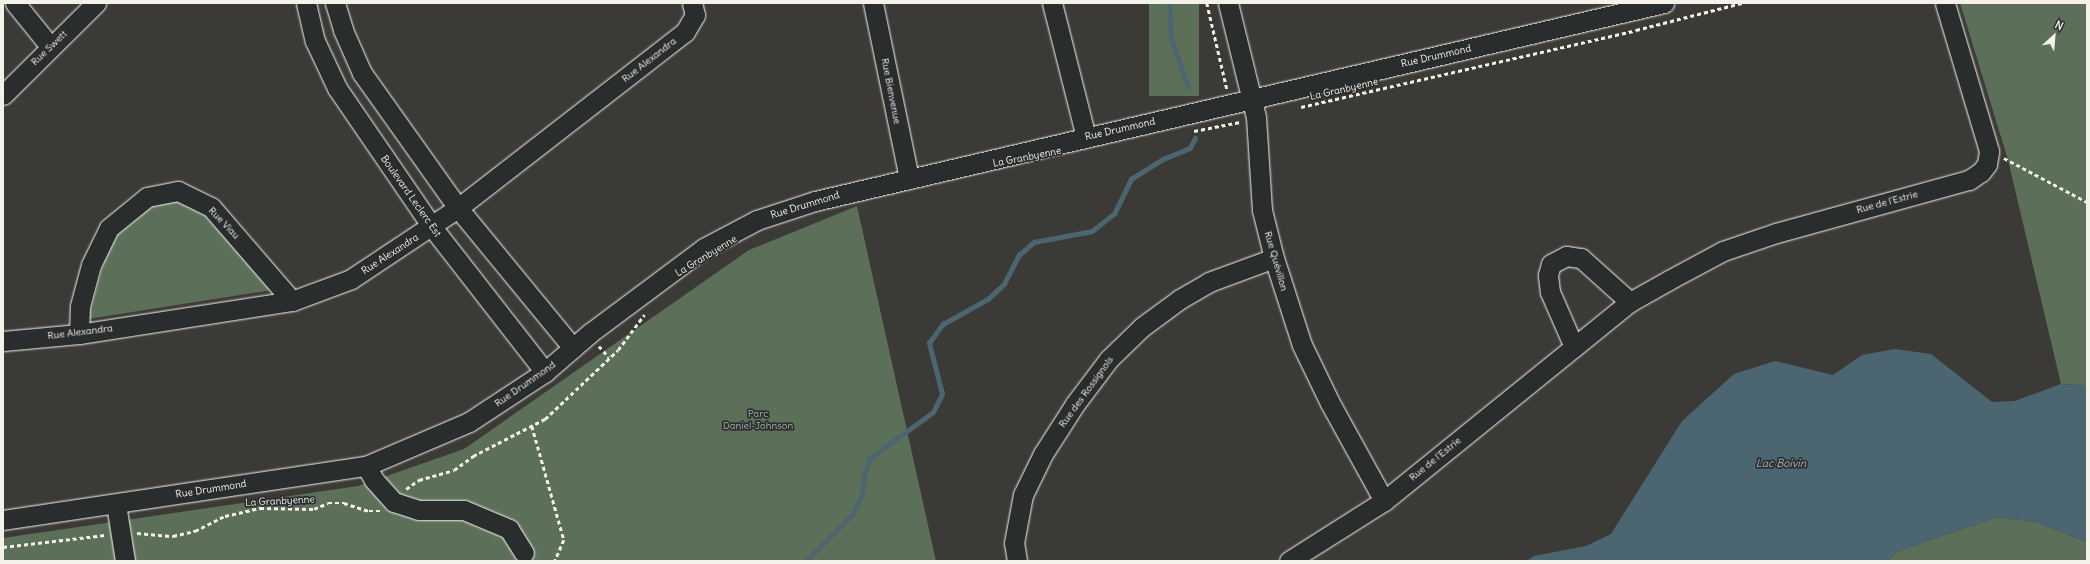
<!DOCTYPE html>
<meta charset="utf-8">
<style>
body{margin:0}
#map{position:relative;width:2090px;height:564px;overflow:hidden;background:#3c3a37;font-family:Delius,sans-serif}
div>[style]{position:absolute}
.green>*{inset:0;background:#5c6f59;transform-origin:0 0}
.water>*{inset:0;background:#4c6671}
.stream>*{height:4.5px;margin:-2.25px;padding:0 2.25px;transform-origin:2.25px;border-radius:2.25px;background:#4c6671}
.path>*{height:2.5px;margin-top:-1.25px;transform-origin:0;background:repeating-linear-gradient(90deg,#f4f1e8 0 4px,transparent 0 7px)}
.roads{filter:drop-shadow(0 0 1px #f4f1e8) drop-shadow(0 0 1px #f4f1e8)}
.minor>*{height:19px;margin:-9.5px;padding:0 9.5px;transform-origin:9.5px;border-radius:9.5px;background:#2a2d2e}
span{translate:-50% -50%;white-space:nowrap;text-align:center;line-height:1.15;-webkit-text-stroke:3.5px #2a2d2e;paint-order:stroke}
.street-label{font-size:10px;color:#f4f1e8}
.park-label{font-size:10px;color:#b0b6a8}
.water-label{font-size:11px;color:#b1b9b8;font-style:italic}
.frame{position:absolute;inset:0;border:4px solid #f4f1e8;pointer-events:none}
.north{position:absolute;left:2034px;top:16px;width:40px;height:40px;-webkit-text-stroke:3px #2a2d2e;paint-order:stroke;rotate:26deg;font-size:11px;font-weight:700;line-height:16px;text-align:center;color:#f4f1e8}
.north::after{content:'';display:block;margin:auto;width:14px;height:18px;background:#f4f1e8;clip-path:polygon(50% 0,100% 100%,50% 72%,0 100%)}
</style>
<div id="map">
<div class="green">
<i style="left:1149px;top:3px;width:50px;height:93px"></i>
<i style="clip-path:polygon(1960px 3px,2087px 3px,2087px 389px,2082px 385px,2061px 384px,2008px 160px)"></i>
<i style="clip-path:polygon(182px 185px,285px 288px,88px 319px,111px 236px,139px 203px)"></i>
<i style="clip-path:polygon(857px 206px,936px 561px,3px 561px,3px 538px,358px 486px,464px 449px,749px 250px)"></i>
<i style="clip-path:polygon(1998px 517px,2036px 522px,2087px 542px,2087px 561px,1887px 561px,1898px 551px)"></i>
</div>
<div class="water">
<i style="clip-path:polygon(1895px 349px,1931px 354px,1992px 402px,2015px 401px,2061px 384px,2082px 385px,2087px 389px,2087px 542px,2036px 522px,1998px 517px,1898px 551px,1887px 561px,1527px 561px,1534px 556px,1586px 546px,1611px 534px,1682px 421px,1734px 374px,1775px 361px,1833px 375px,1862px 355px)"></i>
</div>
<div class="stream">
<i style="left:1170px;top:3px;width:34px;rotate:88deg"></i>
<i style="left:1171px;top:37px;width:52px;rotate:70.9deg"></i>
<i style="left:806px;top:561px;width:66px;rotate:-45deg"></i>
<i style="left:853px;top:514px;width:21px;rotate:-65deg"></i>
<i style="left:862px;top:495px;width:20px;rotate:-84deg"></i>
<i style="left:864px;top:475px;width:18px;rotate:-71deg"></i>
<i style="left:870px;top:458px;width:78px;rotate:-36.1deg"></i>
<i style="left:933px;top:412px;width:20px;rotate:-63deg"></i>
<i style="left:942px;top:394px;width:53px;rotate:-104.3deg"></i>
<i style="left:929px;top:343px;width:24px;rotate:-54deg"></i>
<i style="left:943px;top:324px;width:51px;rotate:-29.1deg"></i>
<i style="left:988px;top:299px;width:22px;rotate:-43deg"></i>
<i style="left:1004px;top:284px;width:33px;rotate:-63deg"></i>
<i style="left:1019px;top:255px;width:20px;rotate:-41deg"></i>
<i style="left:1034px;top:242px;width:59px;rotate:-10.7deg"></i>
<i style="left:1092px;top:231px;width:28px;rotate:-38deg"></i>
<i style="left:1114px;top:214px;width:39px;rotate:-64deg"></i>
<i style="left:1131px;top:179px;width:38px;rotate:-32deg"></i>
<i style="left:1163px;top:159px;width:29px;rotate:-22deg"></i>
<i style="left:1190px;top:148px;width:11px;rotate:-63deg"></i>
</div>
<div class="path">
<i style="left:1207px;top:3px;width:88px;rotate:76.9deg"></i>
<i style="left:1301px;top:107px;width:344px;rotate:-12.9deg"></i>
<i style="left:1636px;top:30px;width:109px;rotate:-14.3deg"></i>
<i style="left:1194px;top:131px;width:47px;rotate:-11.1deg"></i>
<i style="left:2004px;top:158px;width:94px;rotate:27.9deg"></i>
<i style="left:599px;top:346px;width:15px;rotate:48deg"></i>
<i style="left:532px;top:426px;width:118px;rotate:74.3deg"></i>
<i style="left:564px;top:540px;width:23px;rotate:113deg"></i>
<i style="left:406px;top:489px;width:16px;rotate:-35deg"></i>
<i style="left:419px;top:480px;width:36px;rotate:-16deg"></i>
<i style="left:454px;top:470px;width:24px;rotate:-36deg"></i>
<i style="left:473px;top:456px;width:81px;rotate:-27.2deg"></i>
<i style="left:545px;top:419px;width:100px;rotate:-43.4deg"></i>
<i style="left:618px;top:350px;width:44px;rotate:-53.4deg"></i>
<i style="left:137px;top:533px;width:36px;rotate:5deg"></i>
<i style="left:173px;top:536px;width:23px;rotate:-13deg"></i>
<i style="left:195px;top:531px;width:34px;rotate:-27deg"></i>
<i style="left:225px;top:516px;width:36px;rotate:-13deg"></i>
<i style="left:260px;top:508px;width:54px;rotate:1.1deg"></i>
<i style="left:314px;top:509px;width:15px;rotate:-23deg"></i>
<i style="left:328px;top:503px;width:16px"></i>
<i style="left:344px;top:503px;width:26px;rotate:18deg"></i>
<i style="left:369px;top:511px;width:13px"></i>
<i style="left:3px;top:547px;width:103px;rotate:-6.7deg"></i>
</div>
<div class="roads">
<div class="minor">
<i style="left:15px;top:3px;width:55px;rotate:50.9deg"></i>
<i style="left:306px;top:3px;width:39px;rotate:77deg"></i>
<i style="left:315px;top:41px;width:52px;rotate:64.9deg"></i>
<i style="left:337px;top:88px;width:168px;rotate:55.6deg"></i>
<i style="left:432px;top:227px;width:184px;rotate:52.1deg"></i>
<i style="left:335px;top:3px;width:28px;rotate:73deg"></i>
<i style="left:343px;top:30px;width:47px;rotate:66.2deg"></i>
<i style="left:362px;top:73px;width:166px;rotate:54.6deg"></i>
<i style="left:458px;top:208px;width:181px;rotate:50.6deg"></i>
<i style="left:873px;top:3px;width:179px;rotate:78.4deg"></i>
<i style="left:1052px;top:3px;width:138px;rotate:75.8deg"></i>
<i style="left:1228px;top:3px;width:117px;rotate:76.2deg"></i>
<i style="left:1256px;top:117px;width:93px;rotate:86.3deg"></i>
<i style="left:1262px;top:210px;width:49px;rotate:76deg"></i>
<i style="left:1274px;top:258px;width:91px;rotate:72.2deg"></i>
<i style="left:1302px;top:345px;width:64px;rotate:64.2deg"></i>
<i style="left:1330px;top:403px;width:112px;rotate:61.1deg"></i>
<i style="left:3px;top:95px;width:131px;rotate:-44.7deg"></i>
<i style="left:79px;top:334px;width:28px;rotate:-88deg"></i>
<i style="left:80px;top:306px;width:42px;rotate:-75deg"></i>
<i style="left:91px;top:265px;width:41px;rotate:-64.1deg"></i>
<i style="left:109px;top:228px;width:49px;rotate:-39.2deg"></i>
<i style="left:147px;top:197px;width:32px;rotate:-11deg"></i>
<i style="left:178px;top:191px;width:37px;rotate:26deg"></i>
<i style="left:211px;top:207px;width:124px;rotate:49.2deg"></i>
<i style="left:3px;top:341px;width:76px;rotate:-5.3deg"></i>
<i style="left:79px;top:334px;width:216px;rotate:-8.8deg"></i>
<i style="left:292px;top:301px;width:63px;rotate:-20.4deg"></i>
<i style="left:351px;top:279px;width:128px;rotate:-33.6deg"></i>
<i style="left:458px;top:208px;width:287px;rotate:-37.8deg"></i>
<i style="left:685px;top:32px;width:20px;rotate:-60deg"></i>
<i style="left:695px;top:15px;width:12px;rotate:-104deg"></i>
<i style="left:1574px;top:347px;width:60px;rotate:-113.6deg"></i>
<i style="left:1550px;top:292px;width:17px;rotate:-97deg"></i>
<i style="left:1548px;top:275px;width:11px;rotate:-75deg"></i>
<i style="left:1551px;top:264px;width:17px;rotate:-28deg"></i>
<i style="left:1566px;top:256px;width:15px;rotate:8deg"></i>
<i style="left:1581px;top:258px;width:66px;rotate:41.9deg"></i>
<i style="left:366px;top:466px;width:16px;rotate:60deg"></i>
<i style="left:374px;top:480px;width:30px;rotate:48deg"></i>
<i style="left:394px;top:502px;width:25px;rotate:18deg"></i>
<i style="left:418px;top:510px;width:46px"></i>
<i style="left:464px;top:510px;width:49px;rotate:22.9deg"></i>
<i style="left:509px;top:529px;width:28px;rotate:58deg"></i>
<i style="left:116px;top:504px;width:58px;rotate:81deg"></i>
<i style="left:3px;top:520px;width:367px;rotate:-8.5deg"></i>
<i style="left:366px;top:466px;width:112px;rotate:-23.1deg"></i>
<i style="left:469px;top:422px;width:91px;rotate:-33.3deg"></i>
<i style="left:545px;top:372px;width:60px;rotate:-40.9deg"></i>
<i style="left:590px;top:333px;width:142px;rotate:-36.7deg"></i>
<i style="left:704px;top:248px;width:60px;rotate:-27.8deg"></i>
<i style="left:757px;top:220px;width:61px;rotate:-18.1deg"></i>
<i style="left:815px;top:201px;width:872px;rotate:-13.13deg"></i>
<i style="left:1017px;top:561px;width:18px;rotate:-99deg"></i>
<i style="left:1014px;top:543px;width:49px;rotate:-79.4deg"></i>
<i style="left:1023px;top:495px;width:46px;rotate:-64deg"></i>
<i style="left:1043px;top:454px;width:59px;rotate:-57.4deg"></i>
<i style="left:1075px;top:404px;width:56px;rotate:-52.9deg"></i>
<i style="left:1109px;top:359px;width:46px;rotate:-44.1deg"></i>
<i style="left:1142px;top:327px;width:47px;rotate:-36.4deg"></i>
<i style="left:1180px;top:299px;width:34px;rotate:-30deg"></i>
<i style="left:1209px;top:282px;width:69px;rotate:-20.3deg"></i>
<i style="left:1289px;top:561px;width:112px;rotate:-32.3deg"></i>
<i style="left:1384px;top:501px;width:316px;rotate:-39deg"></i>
<i style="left:1630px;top:302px;width:45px;rotate:-29.4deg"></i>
<i style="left:1669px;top:280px;width:61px;rotate:-28.2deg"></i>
<i style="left:1723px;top:251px;width:56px;rotate:-18.8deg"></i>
<i style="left:1776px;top:233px;width:200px;rotate:-15.4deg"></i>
<i style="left:1969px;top:180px;width:14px;rotate:-34deg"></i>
<i style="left:1981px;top:172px;width:10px;rotate:-53deg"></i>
<i style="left:1987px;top:164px;width:13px;rotate:-81deg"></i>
<i style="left:1989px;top:151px;width:154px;rotate:-106.6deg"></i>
</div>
</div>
<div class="street-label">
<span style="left:49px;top:48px;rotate:-44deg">Rue Swett</span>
<span style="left:1436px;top:56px;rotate:-13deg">Rue Drummond</span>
<span style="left:649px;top:60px;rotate:-38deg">Rue Alexandra</span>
<span style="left:1344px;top:89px;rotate:-13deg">La Granbyenne</span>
<span style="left:891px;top:91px;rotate:79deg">Rue Bienvenue</span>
<span style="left:1120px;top:129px;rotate:-13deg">Rue Drummond</span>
<span style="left:1027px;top:157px;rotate:-11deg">La Granbyenne</span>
<span style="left:411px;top:196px;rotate:55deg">Boulevard Leclerc Est</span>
<span style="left:1887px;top:202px;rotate:-15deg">Rue de l'Estrie</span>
<span style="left:805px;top:205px;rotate:-17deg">Rue Drummond</span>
<span style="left:224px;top:223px;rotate:46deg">Rue Viau</span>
<span style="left:390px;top:254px;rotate:-33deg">Rue Alexandra</span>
<span style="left:706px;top:256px;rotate:-31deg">La Granbyenne</span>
<span style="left:1276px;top:261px;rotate:74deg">Rue Quévillon</span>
<span style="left:80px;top:332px;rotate:-7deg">Rue Alexandra</span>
<span style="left:525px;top:384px;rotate:-35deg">Rue Drummond</span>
<span style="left:1086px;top:392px;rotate:-54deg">Rue des Rossignols</span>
<span style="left:1435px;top:459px;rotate:-39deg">Rue de l'Estrie</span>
<span style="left:211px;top:489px;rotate:-9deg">Rue Drummond</span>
<span style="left:280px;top:501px;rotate:-3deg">La Granbyenne</span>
</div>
<div class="park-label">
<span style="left:758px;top:419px">Parc<br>Daniel-Johnson</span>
</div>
<div class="water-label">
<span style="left:1781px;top:463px">Lac Boivin</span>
</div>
<div class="frame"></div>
<div class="north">N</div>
</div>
